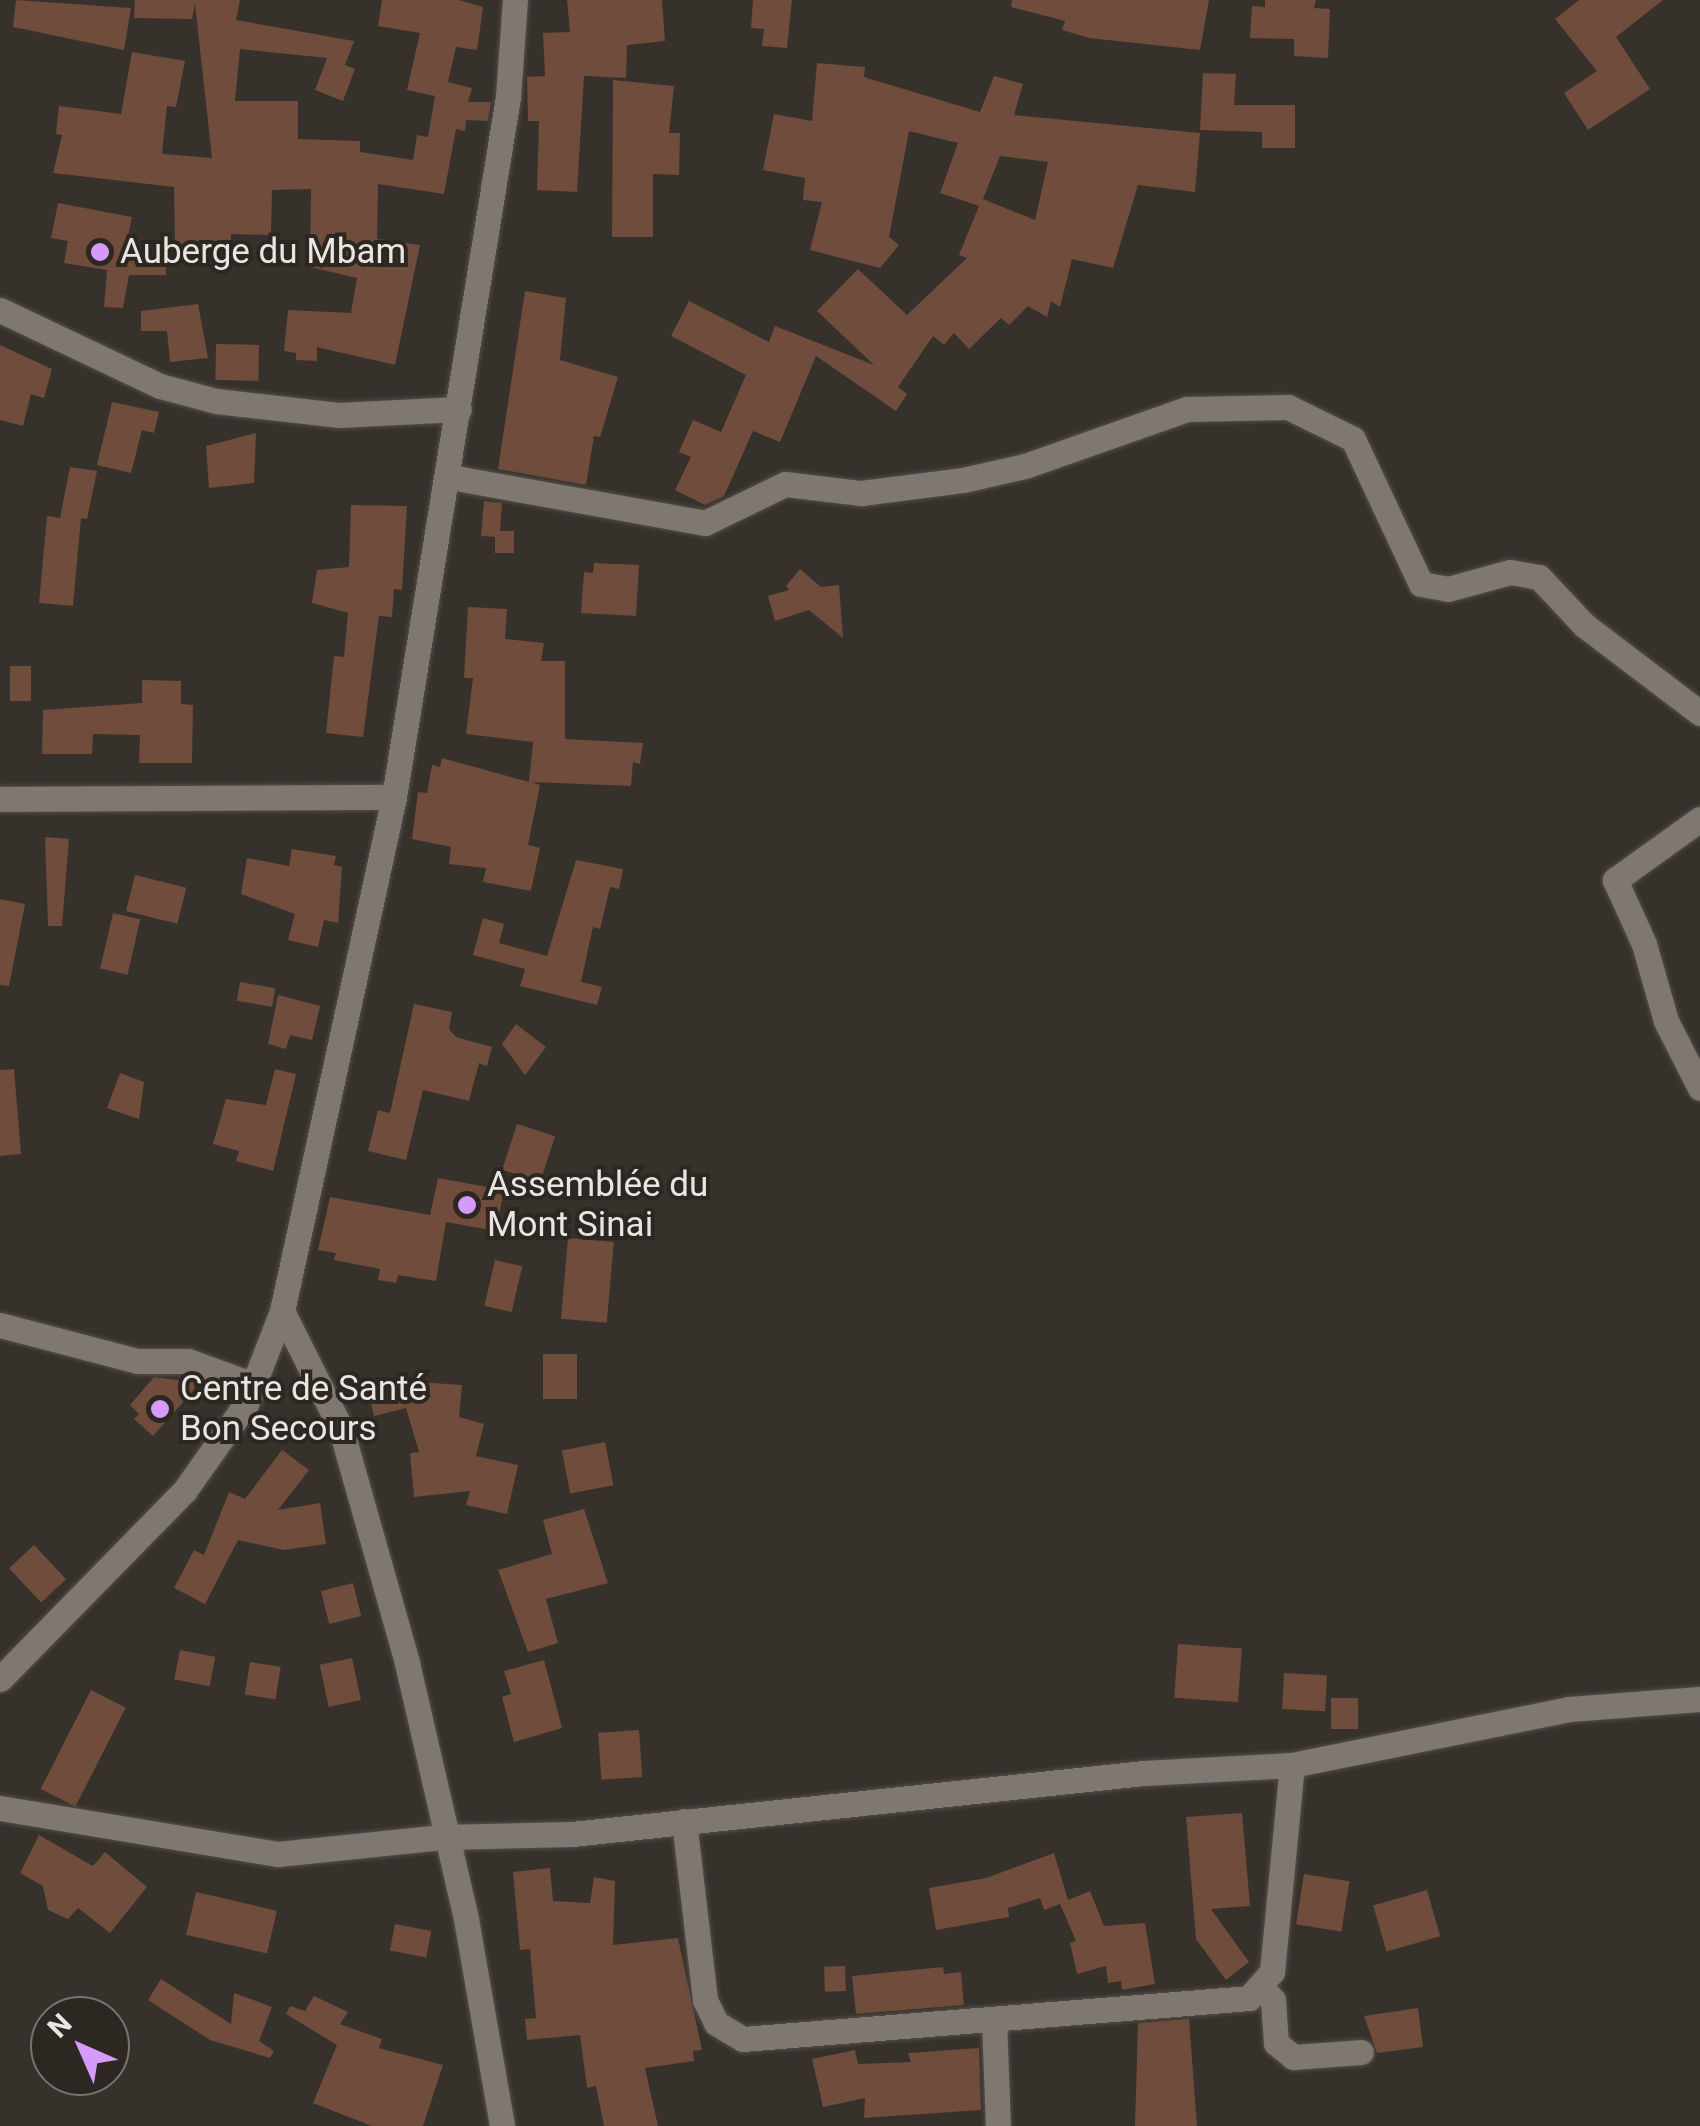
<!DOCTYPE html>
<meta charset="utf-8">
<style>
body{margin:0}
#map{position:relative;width:1700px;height:2126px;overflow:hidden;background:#36312b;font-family:Roboto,sans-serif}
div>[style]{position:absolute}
.building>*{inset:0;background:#6f4c3b;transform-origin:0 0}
.roads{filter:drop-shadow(0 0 2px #534e49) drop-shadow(0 0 2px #534e49)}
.street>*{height:25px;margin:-12.5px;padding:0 12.5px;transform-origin:12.5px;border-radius:12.5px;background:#7e7871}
.dots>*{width:28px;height:28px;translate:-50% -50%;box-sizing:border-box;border:5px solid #2c2721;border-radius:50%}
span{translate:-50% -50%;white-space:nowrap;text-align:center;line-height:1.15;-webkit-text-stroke:8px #2c2721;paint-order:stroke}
.poi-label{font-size:35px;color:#e9e5e2}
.left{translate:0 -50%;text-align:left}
.north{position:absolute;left:30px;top:1996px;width:100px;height:100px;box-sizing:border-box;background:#2c2721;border:2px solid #78736e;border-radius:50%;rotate:315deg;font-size:28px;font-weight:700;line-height:40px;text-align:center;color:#e9e5e2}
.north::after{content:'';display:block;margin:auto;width:35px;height:45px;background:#d69bfa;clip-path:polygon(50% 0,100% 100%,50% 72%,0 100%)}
</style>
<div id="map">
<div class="building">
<i style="clip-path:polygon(16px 0,131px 8px,124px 50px,13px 27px)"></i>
<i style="clip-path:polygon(135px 0,240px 0,236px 20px,354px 41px,345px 65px,355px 69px,343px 101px,315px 90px,327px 58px,240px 49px,235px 101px,298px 101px,298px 139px,360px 141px,360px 152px,413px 160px,417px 135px,428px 137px,435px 96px,407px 90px,420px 33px,378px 26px,382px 0,459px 0,483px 7px,477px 50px,456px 47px,448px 82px,472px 88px,468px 102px,491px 102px,488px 121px,466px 120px,465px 131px,456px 129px,444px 194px,378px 184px,377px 239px,420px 245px,395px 365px,317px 347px,317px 361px,296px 360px,296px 353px,284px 351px,288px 310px,351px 313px,357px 278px,310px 267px,311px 189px,272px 190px,271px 235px,231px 234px,231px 242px,175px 246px,174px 187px,53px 173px,62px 135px,56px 134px,59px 106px,121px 114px,132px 52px,185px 61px,176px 107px,167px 106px,162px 154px,212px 158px,195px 4px,192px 19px,134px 18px)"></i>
<i style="clip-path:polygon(567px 0,662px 0,665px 41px,627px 45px,626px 78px,584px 76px,577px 192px,537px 190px,539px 121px,528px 121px,527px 77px,545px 76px,543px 33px,570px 32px)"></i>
<i style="clip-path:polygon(753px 0,792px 0,787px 48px,762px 46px,764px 29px,751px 28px)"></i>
<i style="clip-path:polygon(1012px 0,1209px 0,1200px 50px,1089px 38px,1062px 30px,1065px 21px,1011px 7px)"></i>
<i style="clip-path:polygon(1265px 0,1316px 0,1314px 8px,1330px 9px,1328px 58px,1294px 56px,1294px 39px,1250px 38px,1252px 6px,1265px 7px)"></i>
<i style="clip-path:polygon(1579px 0,1663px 0,1616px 37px,1650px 89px,1588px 130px,1564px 93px,1597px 71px,1555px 19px)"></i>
<i style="clip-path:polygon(evenodd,817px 63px,865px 67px,864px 77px,980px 112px,994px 76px,1023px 84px,1014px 115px,1200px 133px,1195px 192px,1138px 185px,1113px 268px,1072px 259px,1060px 307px,1051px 301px,1047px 317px,1028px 306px,1009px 325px,1001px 318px,969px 349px,954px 333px,944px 345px,933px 336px,898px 387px,907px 394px,896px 411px,816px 356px,780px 442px,753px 431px,724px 496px,705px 505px,675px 490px,691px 457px,679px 452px,693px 420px,721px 432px,746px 375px,671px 336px,689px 301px,769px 342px,775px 326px,874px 365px,817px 311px,858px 269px,907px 315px,967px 258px,959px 255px,979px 206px,940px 193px,958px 143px,909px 131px,889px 237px,899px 245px,880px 268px,810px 250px,822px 202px,803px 200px,805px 178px,763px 170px,774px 114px,812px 121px,817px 63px,1000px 156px,1048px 162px,1035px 220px,983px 199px,1000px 156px)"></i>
<i style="clip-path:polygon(1203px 73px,1236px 74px,1234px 105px,1295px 105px,1295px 148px,1262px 148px,1262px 132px,1200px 130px)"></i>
<i style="clip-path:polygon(613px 80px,674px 86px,669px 133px,680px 133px,679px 175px,653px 174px,653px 237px,612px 237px)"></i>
<i style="clip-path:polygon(58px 203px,132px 217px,127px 241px,134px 247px,165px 247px,166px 275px,129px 275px,123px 308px,104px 307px,107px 270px,64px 263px,68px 241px,51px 238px)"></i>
<i style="clip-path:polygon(525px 291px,566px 298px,560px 360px,618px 377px,600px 437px,594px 436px,586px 485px,498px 469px)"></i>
<i style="clip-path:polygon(198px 304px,208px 358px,170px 362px,167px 331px,141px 331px,141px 311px)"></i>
<i style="left:216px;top:344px;width:43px;height:36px;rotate:1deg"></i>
<i style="clip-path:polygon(0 345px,52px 369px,44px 398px,31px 394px,23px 426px,0 420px)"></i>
<i style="clip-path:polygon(112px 402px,159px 412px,154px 433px,142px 430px,131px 473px,97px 465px)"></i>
<i style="clip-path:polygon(256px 433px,254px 483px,209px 488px,206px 446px)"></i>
<i style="clip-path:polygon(70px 467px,97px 471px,87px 519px,81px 518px,73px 606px,39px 603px,47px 516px,60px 518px)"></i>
<i style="clip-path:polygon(484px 501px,502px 503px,500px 531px,514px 531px,514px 553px,495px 553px,495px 537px,481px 536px)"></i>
<i style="clip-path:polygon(351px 505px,407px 506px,402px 590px,394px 589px,392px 617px,379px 616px,363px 737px,326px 733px,334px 656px,344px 657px,348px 613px,312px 603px,317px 570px,349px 567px)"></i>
<i style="clip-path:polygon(594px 563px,639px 565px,636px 616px,581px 613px,584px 572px,593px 573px)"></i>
<i style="clip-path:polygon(800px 569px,821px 587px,839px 585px,843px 638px,809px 610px,775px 621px,768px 596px,789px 590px,786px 586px)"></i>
<i style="clip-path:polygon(468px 607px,507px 609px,505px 639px,544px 643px,541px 661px,565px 661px,565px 739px,643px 743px,640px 764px,633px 762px,631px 786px,531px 782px,540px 785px,528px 845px,540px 848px,531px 891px,483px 882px,486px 868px,449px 864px,451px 847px,412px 839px,418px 792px,427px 793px,432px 765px,440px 767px,442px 758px,529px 782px,533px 742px,466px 734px,473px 678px,464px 678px)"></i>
<i style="left:31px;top:666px;width:35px;height:21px;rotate:90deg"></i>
<i style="clip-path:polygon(142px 680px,181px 681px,181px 704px,193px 705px,192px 763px,139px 763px,140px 735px,93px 734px,92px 754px,42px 754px,43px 710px,142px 703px)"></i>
<i style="clip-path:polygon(45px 837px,69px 839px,62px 926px,48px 926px)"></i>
<i style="clip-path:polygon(292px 849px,336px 856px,334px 865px,342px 867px,338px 923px,324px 920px,318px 947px,288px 940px,295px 914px,241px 894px,247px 858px,289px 866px)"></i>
<i style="clip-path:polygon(576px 860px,623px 869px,619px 889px,610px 887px,600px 929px,593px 927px,581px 982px,602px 987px,597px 1005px,520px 986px,525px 969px,473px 955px,483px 918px,504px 924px,499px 943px,547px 956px)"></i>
<i style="left:135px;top:875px;width:53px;height:37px;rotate:14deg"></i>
<i style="clip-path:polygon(0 899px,25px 904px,9px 986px,0 985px)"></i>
<i style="left:113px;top:913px;width:28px;height:57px;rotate:13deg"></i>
<i style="left:240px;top:982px;width:36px;height:19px;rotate:10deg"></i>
<i style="clip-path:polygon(278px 995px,320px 1006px,312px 1040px,290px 1035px,286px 1049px,268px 1044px)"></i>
<i style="clip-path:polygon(414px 1004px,452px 1012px,449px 1029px,456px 1037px,492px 1047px,487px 1066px,479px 1063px,469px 1101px,423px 1090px,406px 1160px,368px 1151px,378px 1110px,390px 1113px)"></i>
<i style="clip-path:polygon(516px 1024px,546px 1047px,525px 1075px,502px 1044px)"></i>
<i style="clip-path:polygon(14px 1069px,21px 1154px,0 1156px,0 1070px)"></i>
<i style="clip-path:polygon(275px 1069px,296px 1074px,273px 1171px,236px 1161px,239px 1151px,213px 1144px,226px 1099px,266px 1105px)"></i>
<i style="clip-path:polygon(120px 1073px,144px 1082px,139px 1119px,107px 1108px)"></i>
<i style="left:517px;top:1124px;width:40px;height:48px;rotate:18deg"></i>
<i style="clip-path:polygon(438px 1178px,504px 1190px,496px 1231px,446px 1222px,436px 1281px,398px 1275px,396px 1283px,378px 1280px,380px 1269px,334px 1260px,336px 1253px,318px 1250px,330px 1197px,430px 1215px)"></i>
<i style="left:568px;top:1238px;width:46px;height:81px;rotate:5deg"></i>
<i style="left:495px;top:1260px;width:28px;height:47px;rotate:13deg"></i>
<i style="left:543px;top:1354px;width:34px;height:45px"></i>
<i style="clip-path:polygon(154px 1377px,200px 1383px,153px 1436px,134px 1419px,139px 1414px,130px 1405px)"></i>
<i style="clip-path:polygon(418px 1382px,462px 1385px,459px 1417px,484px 1424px,476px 1456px,518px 1465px,507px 1514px,466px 1505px,470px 1491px,414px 1497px,410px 1453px,419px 1452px,406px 1408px,374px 1416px,369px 1394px)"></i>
<i style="left:605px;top:1442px;width:44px;height:44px;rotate:79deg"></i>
<i style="clip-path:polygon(282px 1450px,309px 1470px,278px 1510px,320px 1503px,326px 1544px,284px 1550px,238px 1540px,205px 1604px,174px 1588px,194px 1550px,204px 1555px,229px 1492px,245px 1499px)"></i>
<i style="clip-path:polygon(584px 1509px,608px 1583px,546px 1599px,558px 1643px,528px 1652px,498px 1570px,552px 1554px,543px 1520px)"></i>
<i style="left:34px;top:1545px;width:47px;height:34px;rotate:47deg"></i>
<i style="left:353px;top:1583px;width:34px;height:33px;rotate:76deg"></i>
<i style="left:1178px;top:1644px;width:64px;height:54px;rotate:4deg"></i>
<i style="left:180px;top:1650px;width:36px;height:30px;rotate:11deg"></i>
<i style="left:352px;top:1658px;width:43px;height:33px;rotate:78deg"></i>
<i style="clip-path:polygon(544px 1660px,562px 1728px,514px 1742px,502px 1697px,511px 1694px,504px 1671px)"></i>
<i style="left:250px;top:1662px;width:31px;height:33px;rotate:9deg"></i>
<i style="left:1284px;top:1673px;width:43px;height:36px;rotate:3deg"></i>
<i style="left:91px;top:1690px;width:39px;height:111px;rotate:27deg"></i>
<i style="left:1331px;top:1698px;width:27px;height:31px"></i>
<i style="left:639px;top:1730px;width:47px;height:41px;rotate:86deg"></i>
<i style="clip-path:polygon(1242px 1813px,1250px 1906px,1211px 1909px,1249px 1962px,1226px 1980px,1196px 1939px,1186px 1817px)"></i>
<i style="clip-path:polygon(39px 1835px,93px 1866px,105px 1852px,147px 1887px,110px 1933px,78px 1908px,68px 1919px,48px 1910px,43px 1886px,20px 1873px)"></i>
<i style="clip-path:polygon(1054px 1853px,1068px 1900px,1090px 1891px,1104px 1926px,1145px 1923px,1155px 1984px,1122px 1990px,1121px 1981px,1108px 1983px,1106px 1966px,1077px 1974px,1070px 1943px,1076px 1941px,1060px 1904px,1044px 1910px,1040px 1898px,1008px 1908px,1009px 1917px,936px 1930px,929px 1888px,986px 1878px)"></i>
<i style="clip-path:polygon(550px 1868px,553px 1901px,590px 1903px,594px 1877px,615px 1881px,613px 1945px,678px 1938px,702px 2050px,693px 2051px,694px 2061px,645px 2068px,658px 2126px,604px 2126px,596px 2086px,587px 2088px,580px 2035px,527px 2040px,525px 2019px,536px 2018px,530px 1949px,520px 1950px,513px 1872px)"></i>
<i style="left:1304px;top:1874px;width:46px;height:51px;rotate:9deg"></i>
<i style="left:1427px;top:1890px;width:48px;height:56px;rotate:74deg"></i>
<i style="left:196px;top:1892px;width:83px;height:44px;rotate:13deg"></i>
<i style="left:395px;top:1924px;width:37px;height:27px;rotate:11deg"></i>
<i style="left:845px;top:1966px;width:25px;height:21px;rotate:88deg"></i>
<i style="clip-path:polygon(943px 1967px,944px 1974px,961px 1972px,964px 2005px,856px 2014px,852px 1976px)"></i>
<i style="clip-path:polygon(161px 1979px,231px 2024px,234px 1993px,272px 2007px,259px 2041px,274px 2051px,270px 2058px,210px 2040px,148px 2000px)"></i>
<i style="clip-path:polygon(314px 1996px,348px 2012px,340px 2024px,382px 2039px,379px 2048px,443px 2065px,423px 2126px,372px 2126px,313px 2103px,337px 2045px,286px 2014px,290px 2006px,305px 2011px)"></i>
<i style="clip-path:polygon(1418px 2008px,1423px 2047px,1377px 2053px,1364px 2016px)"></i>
<i style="clip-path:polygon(1189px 2019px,1197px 2126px,1135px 2126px,1138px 2023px)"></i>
<i style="clip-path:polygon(979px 2048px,981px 2110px,864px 2118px,865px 2098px,823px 2107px,812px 2059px,855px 2050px,858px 2064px,911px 2062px,908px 2053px)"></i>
</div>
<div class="roads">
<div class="street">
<i style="left:0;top:310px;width:177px;rotate:25.4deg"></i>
<i style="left:160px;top:386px;width:58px;rotate:15deg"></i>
<i style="left:216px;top:401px;width:123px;rotate:6.5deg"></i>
<i style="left:338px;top:415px;width:121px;rotate:-2.8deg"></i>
<i style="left:450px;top:477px;width:259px;rotate:10.2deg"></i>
<i style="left:705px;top:523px;width:89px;rotate:-26deg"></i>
<i style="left:785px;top:484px;width:77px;rotate:6.8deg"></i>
<i style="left:861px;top:493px;width:103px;rotate:-7.3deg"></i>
<i style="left:963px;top:480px;width:64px;rotate:-12.7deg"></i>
<i style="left:1025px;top:466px;width:172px;rotate:-19.4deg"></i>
<i style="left:1187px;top:409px;width:101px;rotate:-1.1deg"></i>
<i style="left:1288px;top:407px;width:72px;rotate:26.2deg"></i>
<i style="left:1353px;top:439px;width:160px;rotate:64.9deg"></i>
<i style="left:1421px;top:584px;width:27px;rotate:10deg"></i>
<i style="left:1448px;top:589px;width:64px;rotate:-15.3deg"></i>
<i style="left:1510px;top:572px;width:29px;rotate:10deg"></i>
<i style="left:1539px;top:577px;width:66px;rotate:46.8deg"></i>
<i style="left:1584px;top:625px;width:146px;rotate:37.2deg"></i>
<i style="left:0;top:799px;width:394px;rotate:-0.3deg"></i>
<i style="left:1700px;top:819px;width:105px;rotate:144.3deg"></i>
<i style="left:1615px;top:880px;width:70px;rotate:65.6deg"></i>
<i style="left:1644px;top:944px;width:80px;rotate:74.1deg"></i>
<i style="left:1666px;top:1021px;width:75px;rotate:63.1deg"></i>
<i style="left:282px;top:1311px;width:132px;rotate:63.4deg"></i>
<i style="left:341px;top:1429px;width:243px;rotate:74.2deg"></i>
<i style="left:407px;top:1663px;width:263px;rotate:77deg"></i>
<i style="left:466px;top:1919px;width:210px;rotate:80.1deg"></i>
<i style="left:0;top:1325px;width:142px;rotate:14.7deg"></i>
<i style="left:137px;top:1361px;width:51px"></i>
<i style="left:188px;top:1361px;width:70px;rotate:20deg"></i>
<i style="left:0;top:1679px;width:264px;rotate:-45.6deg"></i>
<i style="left:185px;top:1490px;width:105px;rotate:-54.7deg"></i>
<i style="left:246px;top:1404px;width:100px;rotate:-68.8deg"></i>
<i style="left:282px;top:1311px;width:526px;rotate:-77.71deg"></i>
<i style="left:394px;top:797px;width:709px;rotate:-80.75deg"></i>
<i style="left:508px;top:97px;width:97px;rotate:-85.9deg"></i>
<i style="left:0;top:1808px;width:282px;rotate:9.4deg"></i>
<i style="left:278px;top:1854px;width:165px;rotate:-5.9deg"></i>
<i style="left:442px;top:1837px;width:130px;rotate:-1.3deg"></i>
<i style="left:572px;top:1834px;width:575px;rotate:-6.09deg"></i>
<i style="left:1144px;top:1773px;width:148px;rotate:-3.1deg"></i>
<i style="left:1292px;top:1765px;width:283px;rotate:-11.4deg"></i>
<i style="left:1569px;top:1709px;width:131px;rotate:-4.4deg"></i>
<i style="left:684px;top:1821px;width:180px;rotate:83.3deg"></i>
<i style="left:705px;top:2000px;width:25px;rotate:64deg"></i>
<i style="left:716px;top:2023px;width:31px;rotate:31deg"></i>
<i style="left:743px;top:2039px;width:508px;rotate:-4.63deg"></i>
<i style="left:1249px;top:1998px;width:35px;rotate:-49deg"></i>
<i style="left:1272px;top:1972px;width:208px;rotate:-84.5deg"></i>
<i style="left:1263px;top:1989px;width:15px;rotate:48deg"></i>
<i style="left:1273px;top:2000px;width:43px;rotate:86deg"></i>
<i style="left:1276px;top:2043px;width:22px;rotate:39deg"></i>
<i style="left:1293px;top:2057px;width:68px;rotate:-4.2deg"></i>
<i style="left:994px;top:2019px;width:107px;rotate:87.9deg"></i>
</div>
</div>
<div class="dots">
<i style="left:100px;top:252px;background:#d69bfa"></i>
<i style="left:467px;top:1205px;background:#d69bfa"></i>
<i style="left:160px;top:1409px;background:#d69bfa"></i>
</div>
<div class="poi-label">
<span class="left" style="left:120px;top:252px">Auberge du Mbam</span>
<span class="left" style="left:487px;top:1205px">Assemblée du<br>Mont Sinai</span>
<span class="left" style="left:180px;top:1409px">Centre de Santé<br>Bon Secours</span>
</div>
<div class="north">N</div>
</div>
